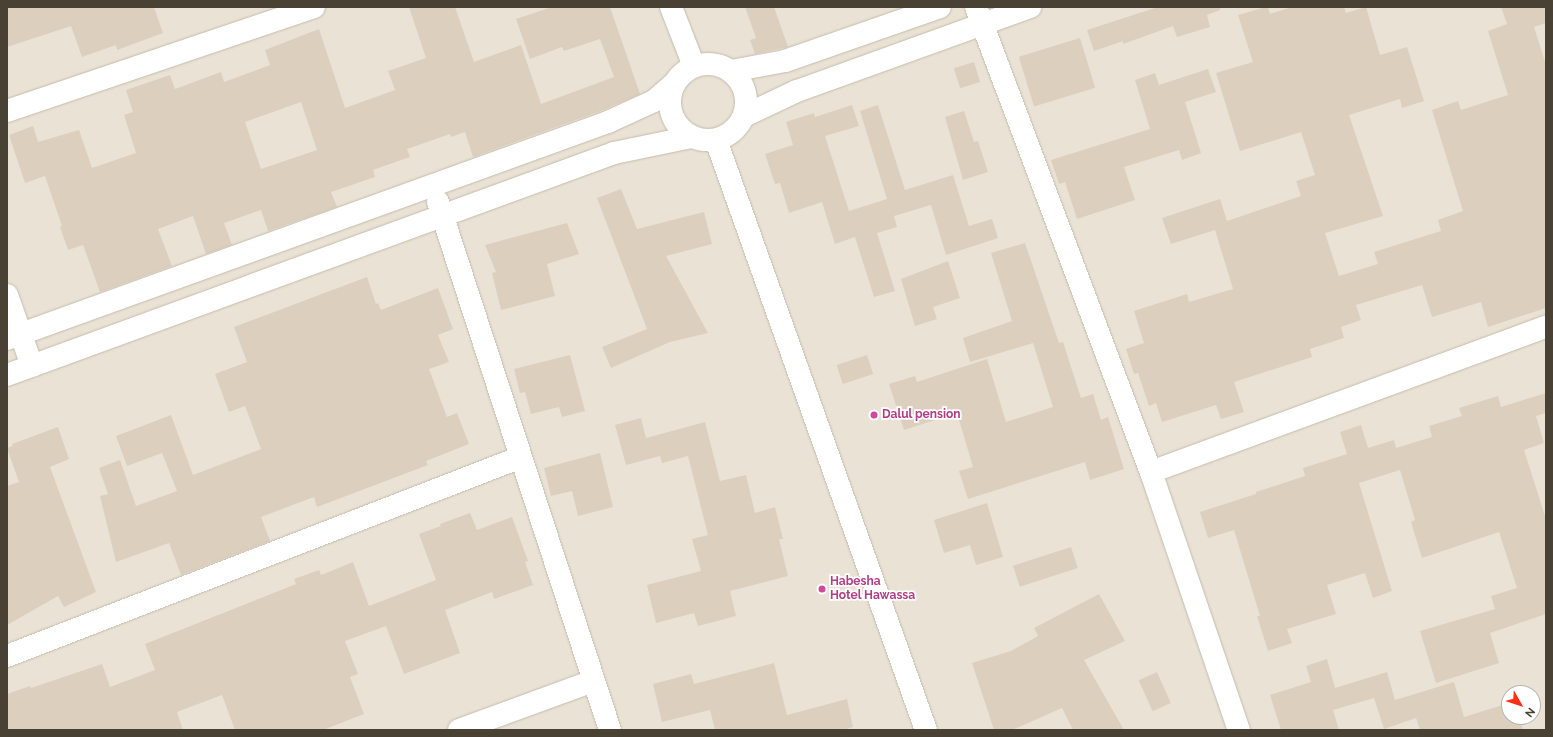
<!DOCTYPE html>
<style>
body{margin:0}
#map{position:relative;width:1553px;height:737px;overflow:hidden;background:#f6f1e7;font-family:Raleway,sans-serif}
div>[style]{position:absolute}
.residential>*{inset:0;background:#eae3d5}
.building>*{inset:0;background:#dccfbe;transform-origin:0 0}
.roads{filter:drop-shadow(0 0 1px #c5bbac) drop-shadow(0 0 1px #c5bbac)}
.minor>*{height:22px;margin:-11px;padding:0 11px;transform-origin:11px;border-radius:11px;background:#fff}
.minor>.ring{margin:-11px;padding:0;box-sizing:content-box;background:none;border:22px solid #fff;border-radius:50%}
.dots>*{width:11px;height:11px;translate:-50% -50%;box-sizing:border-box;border:2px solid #fff;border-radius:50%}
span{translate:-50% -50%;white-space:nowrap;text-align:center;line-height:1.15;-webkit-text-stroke:3.5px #fff;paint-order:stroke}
.hotel-label{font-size:12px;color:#b23c85;font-weight:700}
.left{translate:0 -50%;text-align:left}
.frame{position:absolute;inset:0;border:8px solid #4a4135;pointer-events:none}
.north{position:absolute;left:1501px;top:685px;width:40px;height:40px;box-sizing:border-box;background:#fff;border:1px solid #b7b3ae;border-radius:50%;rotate:129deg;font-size:11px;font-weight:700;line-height:16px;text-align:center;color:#4a4135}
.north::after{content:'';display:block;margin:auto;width:14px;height:18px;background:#ff3015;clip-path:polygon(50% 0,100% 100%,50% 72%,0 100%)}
</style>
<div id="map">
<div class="residential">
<i style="clip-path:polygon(evenodd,7px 7px,1546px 7px,1546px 730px,7px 730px,7px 7px,1509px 693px,1533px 693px,1533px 717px,1509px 717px,1509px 693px)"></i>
</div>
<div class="building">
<i style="clip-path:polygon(7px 7px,154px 7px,163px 33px,117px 50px,116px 45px,82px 57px,71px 26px,7px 47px)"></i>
<i style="clip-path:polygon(evenodd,409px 7px,455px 7px,474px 62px,521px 45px,541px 104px,614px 77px,600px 39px,564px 51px,562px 47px,530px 59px,516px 19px,552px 7px,610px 7px,640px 94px,603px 110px,473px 157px,465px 132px,451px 137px,450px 134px,407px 149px,410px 157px,373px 170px,375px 177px,331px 192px,337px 207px,268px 231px,261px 210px,224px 223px,232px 245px,206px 254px,193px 216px,158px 229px,172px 266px,100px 292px,83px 245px,68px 250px,60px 227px,62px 226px,45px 176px,25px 183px,9px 135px,33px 126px,38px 142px,79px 130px,92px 168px,136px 153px,124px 115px,133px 112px,126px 90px,170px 75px,175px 89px,221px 72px,224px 82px,270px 65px,265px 50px,319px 29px,345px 108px,395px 90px,388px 71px,426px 58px,409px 7px,301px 102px,317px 150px,261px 169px,245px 122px,301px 102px)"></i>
<i style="clip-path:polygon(745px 7px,774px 7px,788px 47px,755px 54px,750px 40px,756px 38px)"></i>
<i style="clip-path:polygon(1158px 7px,1220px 7px,1220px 10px,1207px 15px,1210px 27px,1177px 37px,1173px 26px,1123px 44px,1123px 41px,1094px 51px,1087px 30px)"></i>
<i style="clip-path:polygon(1266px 7px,1268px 7px,1270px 14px,1292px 7px,1344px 7px,1346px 13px,1366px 7px,1380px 55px,1407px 47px,1424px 101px,1402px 108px,1400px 99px,1349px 115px,1383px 216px,1325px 233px,1339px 276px,1378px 264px,1374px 252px,1441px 231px,1438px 220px,1463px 211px,1432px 110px,1458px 101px,1461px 110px,1508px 95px,1488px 31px,1507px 24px,1501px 7px,1546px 7px,1546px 23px,1534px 27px,1546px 65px,1546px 308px,1488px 327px,1481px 302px,1432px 317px,1422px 285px,1356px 305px,1361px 320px,1341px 327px,1344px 338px,1310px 349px,1312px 357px,1234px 382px,1244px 412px,1221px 419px,1216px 405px,1162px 422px,1156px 403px,1149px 406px,1138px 373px,1134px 374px,1126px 349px,1144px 343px,1134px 311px,1187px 294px,1189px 302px,1233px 289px,1215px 230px,1171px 244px,1162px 218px,1220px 199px,1227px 221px,1301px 196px,1296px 181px,1315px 175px,1301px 132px,1240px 151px,1216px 73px,1253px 62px,1238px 15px)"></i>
<i style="left:1080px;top:38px;width:52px;height:64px;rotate:73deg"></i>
<i style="left:974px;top:62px;width:21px;height:21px;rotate:73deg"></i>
<i style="clip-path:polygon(1208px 69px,1216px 92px,1185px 102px,1201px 153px,1182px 160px,1179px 150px,1124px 167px,1135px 200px,1077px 219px,1065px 182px,1059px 184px,1051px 160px,1150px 129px,1135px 80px,1155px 73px,1159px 85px)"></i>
<i style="clip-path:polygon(852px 105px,859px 126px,825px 136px,849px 211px,887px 199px,860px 111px,878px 105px,905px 190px,953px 175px,969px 226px,992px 219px,998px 238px,946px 255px,931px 205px,894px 216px,897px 227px,877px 233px,895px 291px,874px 297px,855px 237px,835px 244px,822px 202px,789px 213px,780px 183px,775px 184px,765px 154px,793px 145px,786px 122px,814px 113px,815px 117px)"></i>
<i style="clip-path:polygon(964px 111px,974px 142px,978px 141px,988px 172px,963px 180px,945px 117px)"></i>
<i style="clip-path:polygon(621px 189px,637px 229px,704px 212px,712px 244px,666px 256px,708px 333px,670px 342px,611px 368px,602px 347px,647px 329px,597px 198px)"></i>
<i style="clip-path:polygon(567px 223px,579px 254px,547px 264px,555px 296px,501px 310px,492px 273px,496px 272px,485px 245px)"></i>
<i style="clip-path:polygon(1025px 243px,1059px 343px,1063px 342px,1081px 398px,1093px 394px,1101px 420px,1108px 417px,1124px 469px,1090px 480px,1085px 462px,968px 499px,959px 471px,973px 467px,957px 413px,904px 430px,889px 384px,915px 376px,917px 382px,987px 359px,1006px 422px,1053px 407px,1033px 343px,970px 362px,963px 338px,1012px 321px,991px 253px)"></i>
<i style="clip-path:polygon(948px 261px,960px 298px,933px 307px,937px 319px,915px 326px,901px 279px)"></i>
<i style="clip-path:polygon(367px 277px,376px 304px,378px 303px,381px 310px,438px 288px,453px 329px,438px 335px,449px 362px,429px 369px,447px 417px,457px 413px,469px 444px,426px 461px,428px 465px,317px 507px,314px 497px,261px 517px,270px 541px,181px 575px,169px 543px,116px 562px,100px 496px,108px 494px,99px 468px,120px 460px,136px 506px,177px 491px,162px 453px,127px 466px,116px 436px,171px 415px,193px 475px,261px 449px,245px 406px,229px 412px,215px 374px,247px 362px,234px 327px)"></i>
<i style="clip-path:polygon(570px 355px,585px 411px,562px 417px,559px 407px,531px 414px,525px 392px,520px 393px,514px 369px)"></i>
<i style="left:867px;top:355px;width:20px;height:32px;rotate:72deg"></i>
<i style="clip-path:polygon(1546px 393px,1546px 413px,1536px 416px,1544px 443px,1524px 450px,1546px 519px,1546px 614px,1490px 633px,1499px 663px,1436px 683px,1420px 631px,1495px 609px,1491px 596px,1517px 588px,1499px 532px,1422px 558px,1411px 522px,1415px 520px,1400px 470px,1359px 483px,1392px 591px,1373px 598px,1365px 573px,1327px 585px,1336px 614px,1287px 629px,1292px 643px,1268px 651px,1257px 616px,1260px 616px,1234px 530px,1208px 538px,1200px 512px,1256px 494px,1256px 492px,1305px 476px,1303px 468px,1347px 454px,1340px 432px,1361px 425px,1368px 448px,1394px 440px,1396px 448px,1432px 437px,1429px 426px,1462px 416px,1459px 408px,1498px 396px,1501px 407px)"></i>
<i style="clip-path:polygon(641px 418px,646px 438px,705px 422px,720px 481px,746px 475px,755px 513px,775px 507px,783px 539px,779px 539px,788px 576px,730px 591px,736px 616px,698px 626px,694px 613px,656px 623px,647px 585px,701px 571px,692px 539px,708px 535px,688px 456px,662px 463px,660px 456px,626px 465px,615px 425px)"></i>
<i style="clip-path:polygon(58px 427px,69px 459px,50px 467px,96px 592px,64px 607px,58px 596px,7px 625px,7px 486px,19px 482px,7px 448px,13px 446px,12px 444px)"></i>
<i style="clip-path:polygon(600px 453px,613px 507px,578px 516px,572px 491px,551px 496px,544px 468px)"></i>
<i style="clip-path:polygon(987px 503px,1003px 557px,976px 565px,970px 545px,944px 553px,934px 520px)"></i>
<i style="clip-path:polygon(470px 513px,477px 530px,512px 517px,528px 561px,525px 562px,533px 585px,494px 599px,492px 592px,445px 610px,460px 653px,404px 674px,386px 626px,345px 641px,358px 674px,350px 677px,364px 714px,323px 730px,235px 730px,222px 695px,177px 712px,183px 730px,7px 730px,7px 694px,30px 686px,31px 688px,102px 664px,110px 687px,155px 670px,145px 644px,296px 584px,294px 579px,319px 570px,321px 575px,353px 562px,369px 606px,436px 580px,419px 534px,441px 526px,440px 524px)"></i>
<i style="left:1071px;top:547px;width:22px;height:61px;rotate:72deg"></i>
<i style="clip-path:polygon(1099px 594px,1125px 641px,1084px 660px,1124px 730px,1073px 730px,1062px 708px,1012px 730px,994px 730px,972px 663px,1011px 651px,1038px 636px,1034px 628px)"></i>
<i style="clip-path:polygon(1327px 659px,1335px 688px,1387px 672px,1395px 700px,1454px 682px,1464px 717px,1509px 703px,1509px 717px,1519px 717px,1523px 730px,1420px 730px,1416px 718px,1384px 729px,1374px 698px,1333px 710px,1339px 730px,1281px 730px,1270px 695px,1311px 682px,1306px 666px)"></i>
<i style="clip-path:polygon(774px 663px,787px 715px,847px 699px,853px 727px,843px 730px,715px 730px,710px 710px,662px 722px,653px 684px,691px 674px,694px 684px)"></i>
<i style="left:1157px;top:672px;width:34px;height:20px;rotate:66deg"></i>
</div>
<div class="roads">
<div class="minor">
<i style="left:671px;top:7px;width:63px;rotate:68.7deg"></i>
<i style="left:976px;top:7px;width:497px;rotate:69.4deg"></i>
<i style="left:1151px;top:472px;width:273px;rotate:71.2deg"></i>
<i class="ring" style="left:670px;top:64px;width:54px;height:54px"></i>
<i style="left:731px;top:71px;width:55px;rotate:-10.5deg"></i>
<i style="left:785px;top:61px;width:164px;rotate:-19.2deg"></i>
<i style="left:7px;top:111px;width:324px;rotate:-18.7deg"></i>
<i style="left:744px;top:116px;width:59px;rotate:-25.3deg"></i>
<i style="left:797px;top:91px;width:248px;rotate:-19.8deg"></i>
<i style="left:716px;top:140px;width:626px;rotate:70.41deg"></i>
<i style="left:438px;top:202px;width:555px;rotate:71.96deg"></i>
<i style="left:7px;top:295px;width:75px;rotate:70.6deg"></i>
<i style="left:7px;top:339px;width:639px;rotate:-19.85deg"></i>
<i style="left:608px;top:122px;width:51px;rotate:-24.5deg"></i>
<i style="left:654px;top:101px;width:28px;rotate:-41deg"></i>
<i style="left:7px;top:375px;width:646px;rotate:-20.09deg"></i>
<i style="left:614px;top:153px;width:79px;rotate:-11.7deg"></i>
<i style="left:1151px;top:472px;width:421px;rotate:-20.2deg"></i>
<i style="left:7px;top:656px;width:551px;rotate:-21.16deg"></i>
<i style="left:459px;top:730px;width:143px;rotate:-20.1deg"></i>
</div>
</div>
<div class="dots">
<i style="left:874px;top:415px;background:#d1479c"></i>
<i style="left:822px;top:589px;background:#d1479c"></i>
</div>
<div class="hotel-label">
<span class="left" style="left:882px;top:415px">Dalul pension</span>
<span class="left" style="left:830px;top:589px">Habesha<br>Hotel Hawassa</span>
</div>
<div class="frame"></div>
<div class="north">N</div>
</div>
